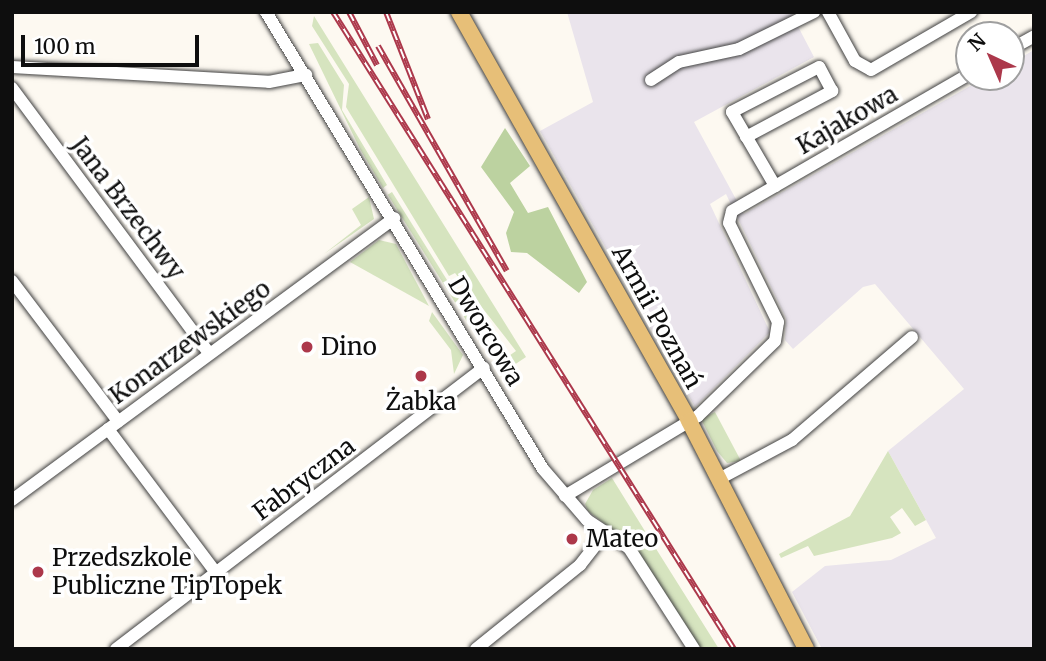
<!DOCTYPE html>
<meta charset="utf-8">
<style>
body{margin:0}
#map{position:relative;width:1046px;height:661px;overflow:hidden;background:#fdf9f1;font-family:Merriweather,serif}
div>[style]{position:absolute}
.industrial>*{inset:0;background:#eae4ec}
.green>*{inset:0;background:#d6e4bf;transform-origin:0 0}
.forest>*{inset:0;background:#bcd2a0}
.roads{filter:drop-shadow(0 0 2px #414141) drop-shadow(0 0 2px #414141)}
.minor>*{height:12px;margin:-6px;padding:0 6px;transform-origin:6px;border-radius:6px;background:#fff}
.major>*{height:16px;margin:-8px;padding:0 8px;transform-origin:8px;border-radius:8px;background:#e7bf78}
.rail>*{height:6px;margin-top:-3px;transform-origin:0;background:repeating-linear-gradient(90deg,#fff 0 10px,#ac384b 0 20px);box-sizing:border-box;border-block:2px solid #ac384b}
.dots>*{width:19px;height:19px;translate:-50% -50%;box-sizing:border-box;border:4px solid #fff;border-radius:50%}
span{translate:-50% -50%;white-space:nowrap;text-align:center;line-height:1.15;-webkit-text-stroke:7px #fff;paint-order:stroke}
.street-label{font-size:24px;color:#0e0e0e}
.poi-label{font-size:24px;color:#0e0e0e}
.left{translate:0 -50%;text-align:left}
.frame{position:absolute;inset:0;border:14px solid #0e0e0e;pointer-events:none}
.north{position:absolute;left:955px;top:21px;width:70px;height:70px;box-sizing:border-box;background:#fff;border:2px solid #9f9f9f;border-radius:50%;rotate:316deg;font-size:19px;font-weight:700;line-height:28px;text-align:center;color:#0e0e0e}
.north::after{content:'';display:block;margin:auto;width:24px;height:32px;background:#ac384b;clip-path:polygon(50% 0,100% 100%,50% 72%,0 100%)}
.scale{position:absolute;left:21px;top:35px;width:178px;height:32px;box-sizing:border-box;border:4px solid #0e0e0e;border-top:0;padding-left:9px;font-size:21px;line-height:24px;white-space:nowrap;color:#0e0e0e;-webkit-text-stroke:5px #fff;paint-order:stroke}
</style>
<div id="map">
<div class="industrial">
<i style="clip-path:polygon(567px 12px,797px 12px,792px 15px,814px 57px,694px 122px,744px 214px,986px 77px,1011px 77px,1011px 63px,1034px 50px,1034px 649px,822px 649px,792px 592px,825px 566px,891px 560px,936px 538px,888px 451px,964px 389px,875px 284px,863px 287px,793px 349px,785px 340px,786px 318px,726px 194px,710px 204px,770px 332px,695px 407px,540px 131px,593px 102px)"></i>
</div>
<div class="green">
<i style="clip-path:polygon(314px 16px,526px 357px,502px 373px,497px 364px,516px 351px,455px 273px,449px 276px,346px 107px,349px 84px,312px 26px)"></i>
<i style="clip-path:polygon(318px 43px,344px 85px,342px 110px,387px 185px,383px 188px,360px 149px,309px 44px)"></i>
<i style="left:392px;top:192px;width:158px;height:5px;rotate:58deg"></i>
<i style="clip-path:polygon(369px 197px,374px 219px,324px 254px,361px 225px,352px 209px)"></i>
<i style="clip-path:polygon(379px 240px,396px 244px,429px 306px,350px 262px)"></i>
<i style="clip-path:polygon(432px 312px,463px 355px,454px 374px,451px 350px,429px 321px)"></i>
<i style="clip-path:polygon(715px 412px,741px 461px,727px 463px,717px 451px,701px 419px)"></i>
<i style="clip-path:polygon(888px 451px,926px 520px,915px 526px,902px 508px,890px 517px,901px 533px,892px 538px,814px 556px,808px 546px,781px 558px,779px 554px,850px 516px)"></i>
<i style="clip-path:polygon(612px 478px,648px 536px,719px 649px,700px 649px,636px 548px,588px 511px,585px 504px,593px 490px)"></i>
</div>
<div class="forest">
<i style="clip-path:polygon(505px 128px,530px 166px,510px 183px,528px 213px,548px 207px,587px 282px,579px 293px,527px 253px,511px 252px,506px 233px,514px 212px,481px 167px)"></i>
</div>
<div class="roads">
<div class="minor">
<i style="left:266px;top:12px;width:534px;rotate:58.78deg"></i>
<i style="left:543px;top:469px;width:67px;rotate:49.2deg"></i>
<i style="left:587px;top:520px;width:50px;rotate:33.7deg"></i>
<i style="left:629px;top:548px;width:120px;rotate:57.2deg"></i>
<i style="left:828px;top:12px;width:56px;rotate:61.1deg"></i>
<i style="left:855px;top:61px;width:18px;rotate:29deg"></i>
<i style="left:871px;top:70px;width:116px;rotate:-30.1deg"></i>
<i style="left:1011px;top:49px;width:26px;rotate:-29deg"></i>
<i style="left:12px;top:67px;width:257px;rotate:3.3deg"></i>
<i style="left:269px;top:82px;width:38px;rotate:-11deg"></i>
<i style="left:651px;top:80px;width:33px;rotate:-33deg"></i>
<i style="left:679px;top:62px;width:61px;rotate:-12.2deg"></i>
<i style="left:739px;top:49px;width:84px;rotate:-26.3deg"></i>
<i style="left:12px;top:88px;width:330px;rotate:53.4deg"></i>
<i style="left:746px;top:137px;width:98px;rotate:-28.1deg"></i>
<i style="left:832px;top:91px;width:27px;rotate:-118deg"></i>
<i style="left:819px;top:67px;width:98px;rotate:152.7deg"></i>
<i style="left:732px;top:112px;width:86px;rotate:59.8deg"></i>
<i style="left:12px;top:281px;width:176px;rotate:52.9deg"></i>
<i style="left:108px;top:429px;width:180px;rotate:53.1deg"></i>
<i style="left:719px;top:479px;width:83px;rotate:-28.1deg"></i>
<i style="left:792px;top:440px;width:158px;rotate:-40.6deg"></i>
<i style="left:565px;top:496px;width:155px;rotate:-31deg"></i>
<i style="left:698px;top:416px;width:107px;rotate:-44.2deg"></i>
<i style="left:775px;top:341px;width:19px;rotate:-81deg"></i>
<i style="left:778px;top:322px;width:110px;rotate:-116.3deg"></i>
<i style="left:729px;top:223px;width:12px;rotate:-76deg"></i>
<i style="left:732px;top:211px;width:274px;rotate:-30deg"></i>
<i style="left:12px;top:500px;width:475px;rotate:-36.4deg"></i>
<i style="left:116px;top:649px;width:463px;rotate:-37.4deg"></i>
<i style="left:476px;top:649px;width:134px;rotate:-38.9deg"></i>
<i style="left:580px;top:565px;width:41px;rotate:-52deg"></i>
</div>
<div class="major">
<i style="left:459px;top:12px;width:469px;rotate:60.6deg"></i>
<i style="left:689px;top:421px;width:256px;rotate:62.8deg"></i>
</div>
</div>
<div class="rail">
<i style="left:333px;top:12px;width:753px;rotate:57.81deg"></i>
<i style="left:349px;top:12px;width:60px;rotate:62.2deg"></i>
<i style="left:386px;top:12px;width:115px;rotate:68.6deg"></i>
<i style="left:378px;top:46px;width:259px;rotate:60.2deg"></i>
</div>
<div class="dots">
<i style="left:307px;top:347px;background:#ac384b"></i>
<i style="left:421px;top:376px;background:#ac384b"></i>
<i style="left:572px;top:539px;background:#ac384b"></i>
<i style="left:38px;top:572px;background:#ac384b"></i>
</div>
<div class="street-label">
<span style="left:847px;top:120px;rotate:-30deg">Kajakowa</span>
<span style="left:128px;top:208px;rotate:53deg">Jana Brzechwy</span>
<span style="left:657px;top:317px;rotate:61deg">Armii Poznań</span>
<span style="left:486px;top:331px;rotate:59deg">Dworcowa</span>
<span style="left:190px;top:342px;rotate:-36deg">Konarzewskiego</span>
<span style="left:304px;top:479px;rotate:-37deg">Fabryczna</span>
</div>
<div class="poi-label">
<span class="left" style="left:321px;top:347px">Dino</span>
<span style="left:421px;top:402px">Żabka</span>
<span class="left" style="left:586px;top:539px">Mateo</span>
<span class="left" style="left:52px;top:572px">Przedszkole<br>Publiczne TipTopek</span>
</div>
<div class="frame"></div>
<div class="north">N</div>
<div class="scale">100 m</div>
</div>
